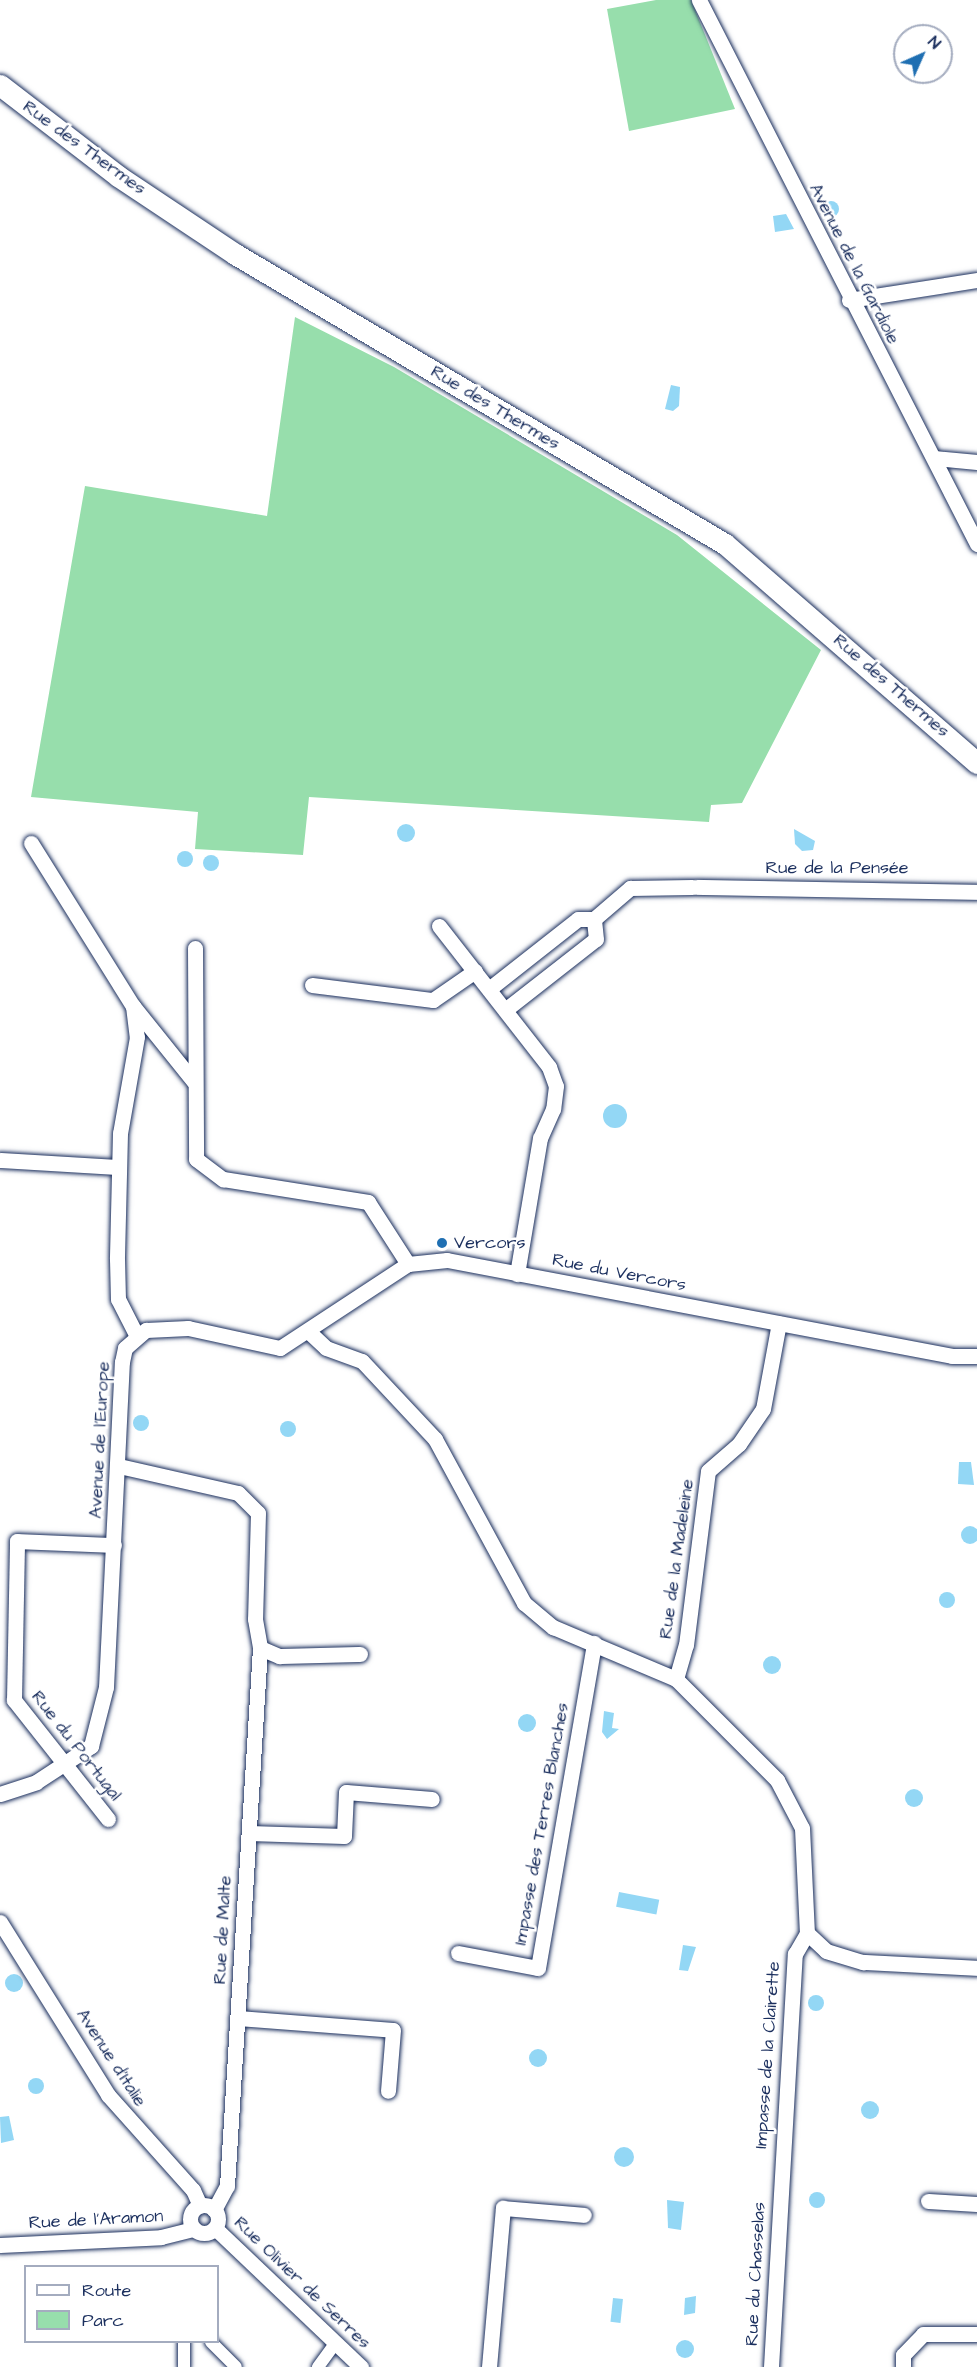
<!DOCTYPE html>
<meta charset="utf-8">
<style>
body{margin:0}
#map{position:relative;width:977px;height:2367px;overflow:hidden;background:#fff;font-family:"Architects Daughter",sans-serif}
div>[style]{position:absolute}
.green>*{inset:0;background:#97deac}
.water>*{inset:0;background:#93d7f5;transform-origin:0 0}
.round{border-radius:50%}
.roads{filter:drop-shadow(0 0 2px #1b2f5e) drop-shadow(0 0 2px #1b2f5e)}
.pedestrian>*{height:12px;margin:-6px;padding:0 6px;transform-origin:6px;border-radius:6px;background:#fff}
.minor>*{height:15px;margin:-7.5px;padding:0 7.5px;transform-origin:7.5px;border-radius:7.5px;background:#fff}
.minor>.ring{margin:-7.5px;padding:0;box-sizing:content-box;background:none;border:15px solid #fff;border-radius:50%}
.secondary>*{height:21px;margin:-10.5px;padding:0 10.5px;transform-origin:10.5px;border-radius:10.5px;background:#fff}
.dots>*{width:16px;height:16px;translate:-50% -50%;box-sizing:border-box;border:3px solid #fff;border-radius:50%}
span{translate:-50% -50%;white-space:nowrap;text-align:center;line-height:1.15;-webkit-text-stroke:5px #fff;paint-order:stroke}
.street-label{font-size:18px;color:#1b2f5e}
.poi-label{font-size:18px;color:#1b2f5e}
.left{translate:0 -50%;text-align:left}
.legend{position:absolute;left:24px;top:2265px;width:195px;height:78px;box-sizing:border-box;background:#fff;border:2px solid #a4acbf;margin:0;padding:8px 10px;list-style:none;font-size:18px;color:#1b2f5e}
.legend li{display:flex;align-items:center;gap:12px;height:30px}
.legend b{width:30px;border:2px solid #a4acbf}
.north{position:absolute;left:893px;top:24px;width:60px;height:60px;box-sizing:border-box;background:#fff;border:2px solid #a4acbf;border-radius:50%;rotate:45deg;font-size:16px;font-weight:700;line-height:24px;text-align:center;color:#1b2f5e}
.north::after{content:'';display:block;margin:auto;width:21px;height:27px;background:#1f6fb2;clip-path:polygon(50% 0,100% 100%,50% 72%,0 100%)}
</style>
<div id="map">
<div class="green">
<i style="clip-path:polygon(656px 0,691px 0,735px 109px,629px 131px,607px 9px)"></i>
<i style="clip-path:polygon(295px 317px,394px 367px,677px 535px,821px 650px,742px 803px,711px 805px,709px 822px,309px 797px,303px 855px,195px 849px,198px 812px,31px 797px,85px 486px,267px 516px)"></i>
</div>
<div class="water">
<i class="round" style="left:823px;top:201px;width:16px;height:16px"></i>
<i style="clip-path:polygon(786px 214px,794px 229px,775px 232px,773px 216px)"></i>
<i style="clip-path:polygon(671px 385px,680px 387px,679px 406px,673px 411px,665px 409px)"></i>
<i class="round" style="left:397px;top:824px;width:18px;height:18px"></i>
<i style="clip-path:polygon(794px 829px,815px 841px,813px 850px,802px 851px,795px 844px)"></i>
<i class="round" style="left:177px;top:851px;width:16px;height:16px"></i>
<i class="round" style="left:203px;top:855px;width:16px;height:16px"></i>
<i class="round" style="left:603px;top:1104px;width:24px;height:24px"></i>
<i class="round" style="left:133px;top:1415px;width:16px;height:16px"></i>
<i class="round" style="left:280px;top:1421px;width:16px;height:16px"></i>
<i style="clip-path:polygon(959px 1462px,971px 1462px,974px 1485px,958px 1484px)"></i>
<i class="round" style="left:961px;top:1526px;width:18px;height:18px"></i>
<i class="round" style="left:939px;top:1592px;width:16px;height:16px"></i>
<i class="round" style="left:763px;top:1656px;width:18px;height:18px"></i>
<i style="clip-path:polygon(604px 1711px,614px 1713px,612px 1728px,619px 1729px,607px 1739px,602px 1732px)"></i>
<i class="round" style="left:518px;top:1714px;width:18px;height:18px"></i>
<i class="round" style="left:905px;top:1789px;width:18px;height:18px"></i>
<i style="left:619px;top:1892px;width:41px;height:15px;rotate:11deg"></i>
<i style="clip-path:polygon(683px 1945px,696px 1947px,688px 1971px,679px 1970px)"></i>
<i class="round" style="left:5px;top:1974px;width:18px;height:18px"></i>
<i class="round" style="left:808px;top:1995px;width:16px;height:16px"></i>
<i class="round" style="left:529px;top:2049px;width:18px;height:18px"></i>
<i class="round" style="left:28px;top:2078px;width:16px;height:16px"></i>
<i class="round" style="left:861px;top:2101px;width:18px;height:18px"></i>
<i style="clip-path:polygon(9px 2116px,14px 2140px,1px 2143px,0 2117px)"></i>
<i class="round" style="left:614px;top:2147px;width:20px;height:20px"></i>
<i class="round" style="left:809px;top:2192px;width:16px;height:16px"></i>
<i style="clip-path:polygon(667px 2200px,684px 2202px,681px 2230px,668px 2228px)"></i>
<i style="clip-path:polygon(696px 2296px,695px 2313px,684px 2315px,685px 2298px)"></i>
<i style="left:613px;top:2298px;width:10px;height:24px;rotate:6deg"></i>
<i class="round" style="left:676px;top:2340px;width:18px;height:18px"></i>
</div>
<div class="roads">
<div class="pedestrian">
<i style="left:211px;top:2342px;width:35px;rotate:45deg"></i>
<i style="left:184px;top:2367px;width:25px;rotate:-90deg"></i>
<i style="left:318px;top:2367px;width:27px;rotate:-54deg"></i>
</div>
<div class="minor">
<i style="left:699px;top:0;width:611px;rotate:62.93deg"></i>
<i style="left:849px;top:300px;width:130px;rotate:-8.9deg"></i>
<i style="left:934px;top:458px;width:43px;rotate:5.3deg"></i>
<i style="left:31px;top:843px;width:192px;rotate:58deg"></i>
<i style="left:133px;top:1006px;width:97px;rotate:51.2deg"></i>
<i style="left:697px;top:887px;width:280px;rotate:1deg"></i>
<i style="left:439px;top:926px;width:179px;rotate:52deg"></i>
<i style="left:549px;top:1067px;width:20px;rotate:70deg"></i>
<i style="left:556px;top:1086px;width:23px;rotate:97deg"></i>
<i style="left:553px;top:1109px;width:32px;rotate:114deg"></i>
<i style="left:540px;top:1138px;width:138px;rotate:99.6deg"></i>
<i style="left:195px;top:948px;width:211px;rotate:89.7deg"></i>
<i style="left:196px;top:1159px;width:34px;rotate:37deg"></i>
<i style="left:223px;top:1179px;width:147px;rotate:9deg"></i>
<i style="left:368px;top:1202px;width:74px;rotate:57.2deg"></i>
<i style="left:312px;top:985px;width:122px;rotate:7.1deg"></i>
<i style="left:433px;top:1000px;width:51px;rotate:-34.6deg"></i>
<i style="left:489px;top:989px;width:113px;rotate:-38.2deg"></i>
<i style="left:578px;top:919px;width:16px"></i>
<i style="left:594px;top:919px;width:48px;rotate:-40.7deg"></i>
<i style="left:630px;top:888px;width:62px;rotate:-0.9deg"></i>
<i style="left:133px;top:1006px;width:31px;rotate:83deg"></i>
<i style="left:137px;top:1037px;width:97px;rotate:100deg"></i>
<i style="left:120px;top:1133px;width:126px;rotate:91.4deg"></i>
<i style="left:117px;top:1259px;width:40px;rotate:88.6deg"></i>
<i style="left:118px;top:1299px;width:39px;rotate:63deg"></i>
<i style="left:505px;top:1010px;width:115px;rotate:-38deg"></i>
<i style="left:596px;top:939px;width:20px;rotate:-96deg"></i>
<i style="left:0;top:1160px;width:118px;rotate:3.4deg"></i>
<i style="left:309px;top:1332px;width:23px;rotate:43deg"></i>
<i style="left:326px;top:1348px;width:38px;rotate:20deg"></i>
<i style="left:362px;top:1361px;width:107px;rotate:46.9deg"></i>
<i style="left:435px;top:1439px;width:187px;rotate:61.5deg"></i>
<i style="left:524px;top:1603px;width:38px;rotate:40deg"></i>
<i style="left:553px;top:1627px;width:134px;rotate:22.9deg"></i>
<i style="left:676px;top:1679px;width:143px;rotate:45deg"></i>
<i style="left:777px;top:1780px;width:54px;rotate:62.5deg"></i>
<i style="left:802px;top:1828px;width:105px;rotate:87.3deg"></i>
<i style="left:807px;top:1933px;width:26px;rotate:43deg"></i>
<i style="left:826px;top:1951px;width:39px;rotate:17deg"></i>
<i style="left:863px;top:1962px;width:114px;rotate:3deg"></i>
<i style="left:119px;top:1466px;width:122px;rotate:12.8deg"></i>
<i style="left:238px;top:1493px;width:28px;rotate:45deg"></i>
<i style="left:258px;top:1513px;width:106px;rotate:91.6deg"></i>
<i style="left:255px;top:1619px;width:29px;rotate:80deg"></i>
<i style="left:260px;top:1648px;width:21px;rotate:23deg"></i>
<i style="left:279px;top:1656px;width:81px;rotate:-1.4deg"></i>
<i style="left:676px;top:1679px;width:35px;rotate:-74deg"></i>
<i style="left:686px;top:1645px;width:175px;rotate:-82.8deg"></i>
<i style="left:708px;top:1471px;width:41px;rotate:-41.1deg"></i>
<i style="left:739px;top:1444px;width:42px;rotate:-55.6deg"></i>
<i style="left:763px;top:1409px;width:87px;rotate:-79.5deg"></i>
<i style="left:0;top:1794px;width:38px;rotate:-18deg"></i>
<i style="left:36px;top:1782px;width:66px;rotate:-33.2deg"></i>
<i style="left:91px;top:1746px;width:61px;rotate:-75.7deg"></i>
<i style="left:106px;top:1687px;width:325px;rotate:-87.2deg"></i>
<i style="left:122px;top:1362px;width:14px;rotate:-78deg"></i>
<i style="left:125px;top:1348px;width:28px;rotate:-41deg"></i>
<i style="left:146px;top:1330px;width:42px;rotate:-2.7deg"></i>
<i style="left:188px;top:1328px;width:94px;rotate:12.3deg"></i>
<i style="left:280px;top:1348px;width:153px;rotate:-33.3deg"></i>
<i style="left:408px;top:1264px;width:39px;rotate:-6deg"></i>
<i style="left:447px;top:1260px;width:514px;rotate:10.76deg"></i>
<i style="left:952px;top:1356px;width:25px"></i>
<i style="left:108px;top:1819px;width:152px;rotate:-128.3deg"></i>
<i style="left:14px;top:1700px;width:159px;rotate:-88.9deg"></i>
<i style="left:17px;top:1541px;width:97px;rotate:2.4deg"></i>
<i style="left:249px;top:1833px;width:95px;rotate:1.8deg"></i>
<i style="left:344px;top:1836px;width:44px;rotate:-87.4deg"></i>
<i style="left:346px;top:1792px;width:86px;rotate:4.7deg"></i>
<i style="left:0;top:1922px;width:204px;rotate:58deg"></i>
<i style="left:108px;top:2095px;width:127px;rotate:48.2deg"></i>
<i style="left:193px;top:2190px;width:17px;rotate:66deg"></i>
<i style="left:458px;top:1953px;width:81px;rotate:10.6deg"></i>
<i style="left:538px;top:1968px;width:330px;rotate:-80.2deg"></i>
<i style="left:238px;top:2018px;width:155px;rotate:4.4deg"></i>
<i style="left:393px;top:2030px;width:61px;rotate:94.7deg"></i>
<i style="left:928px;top:2201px;width:49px;rotate:3.5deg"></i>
<i class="ring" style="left:190px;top:2205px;width:13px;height:13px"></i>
<i style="left:214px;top:2210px;width:27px;rotate:-62deg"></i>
<i style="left:227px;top:2186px;width:539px;rotate:-86.49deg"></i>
<i style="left:215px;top:2228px;width:202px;rotate:43.6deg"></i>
<i style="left:0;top:2245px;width:161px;rotate:-2.8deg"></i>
<i style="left:161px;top:2237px;width:34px;rotate:-14deg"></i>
<i style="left:489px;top:2367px;width:160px;rotate:-85deg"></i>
<i style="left:503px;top:2208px;width:81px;rotate:4.9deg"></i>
<i style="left:771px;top:2367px;width:414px;rotate:-86.7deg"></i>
<i style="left:795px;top:1954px;width:24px;rotate:-60deg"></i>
<i style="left:903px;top:2367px;width:12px;rotate:-90deg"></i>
<i style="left:903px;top:2355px;width:29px;rotate:-46deg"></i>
<i style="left:923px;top:2334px;width:54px"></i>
</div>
<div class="secondary">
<i style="left:0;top:85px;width:149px;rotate:37.6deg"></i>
<i style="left:118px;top:176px;width:141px;rotate:33.7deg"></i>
<i style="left:235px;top:254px;width:569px;rotate:30.62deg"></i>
<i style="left:725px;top:544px;width:334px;rotate:41deg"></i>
</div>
</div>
<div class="dots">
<i style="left:442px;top:1243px;background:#1f6fb2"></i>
</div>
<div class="street-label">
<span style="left:84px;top:148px;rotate:36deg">Rue des Thermes</span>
<span style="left:854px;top:264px;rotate:63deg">Avenue de la Gardiole</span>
<span style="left:495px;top:408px;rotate:31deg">Rue des Thermes</span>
<span style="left:891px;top:686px;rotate:41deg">Rue des Thermes</span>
<span style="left:837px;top:868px">Rue de la Pensée</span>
<span style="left:619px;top:1273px;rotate:11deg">Rue du Vercors</span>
<span style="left:100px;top:1440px;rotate:-87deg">Avenue de l'Europe</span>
<span style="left:677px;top:1559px;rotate:-82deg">Rue de la Madeleine</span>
<span style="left:76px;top:1746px;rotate:52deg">Rue du Portugal</span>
<span style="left:542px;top:1824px;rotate:-80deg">Impasse des Terres Blanches</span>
<span style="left:223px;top:1930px;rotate:-87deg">Rue de Malte</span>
<span style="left:768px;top:2055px;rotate:-86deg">Impasse de la Clairette</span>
<span style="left:111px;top:2058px;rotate:57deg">Avenue d'Italie</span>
<span style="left:96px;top:2220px;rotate:-3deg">Rue de l'Aramon</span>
<span style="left:756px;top:2274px;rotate:-87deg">Rue du Chasselas</span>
<span style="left:302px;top:2283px;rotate:44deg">Rue Olivier de Serres</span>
</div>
<div class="poi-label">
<span class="left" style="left:454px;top:1243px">Vercors</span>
</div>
<ul class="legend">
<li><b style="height:8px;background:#fff"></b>Route</li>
<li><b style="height:16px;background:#97deac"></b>Parc</li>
</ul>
<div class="north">N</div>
</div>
